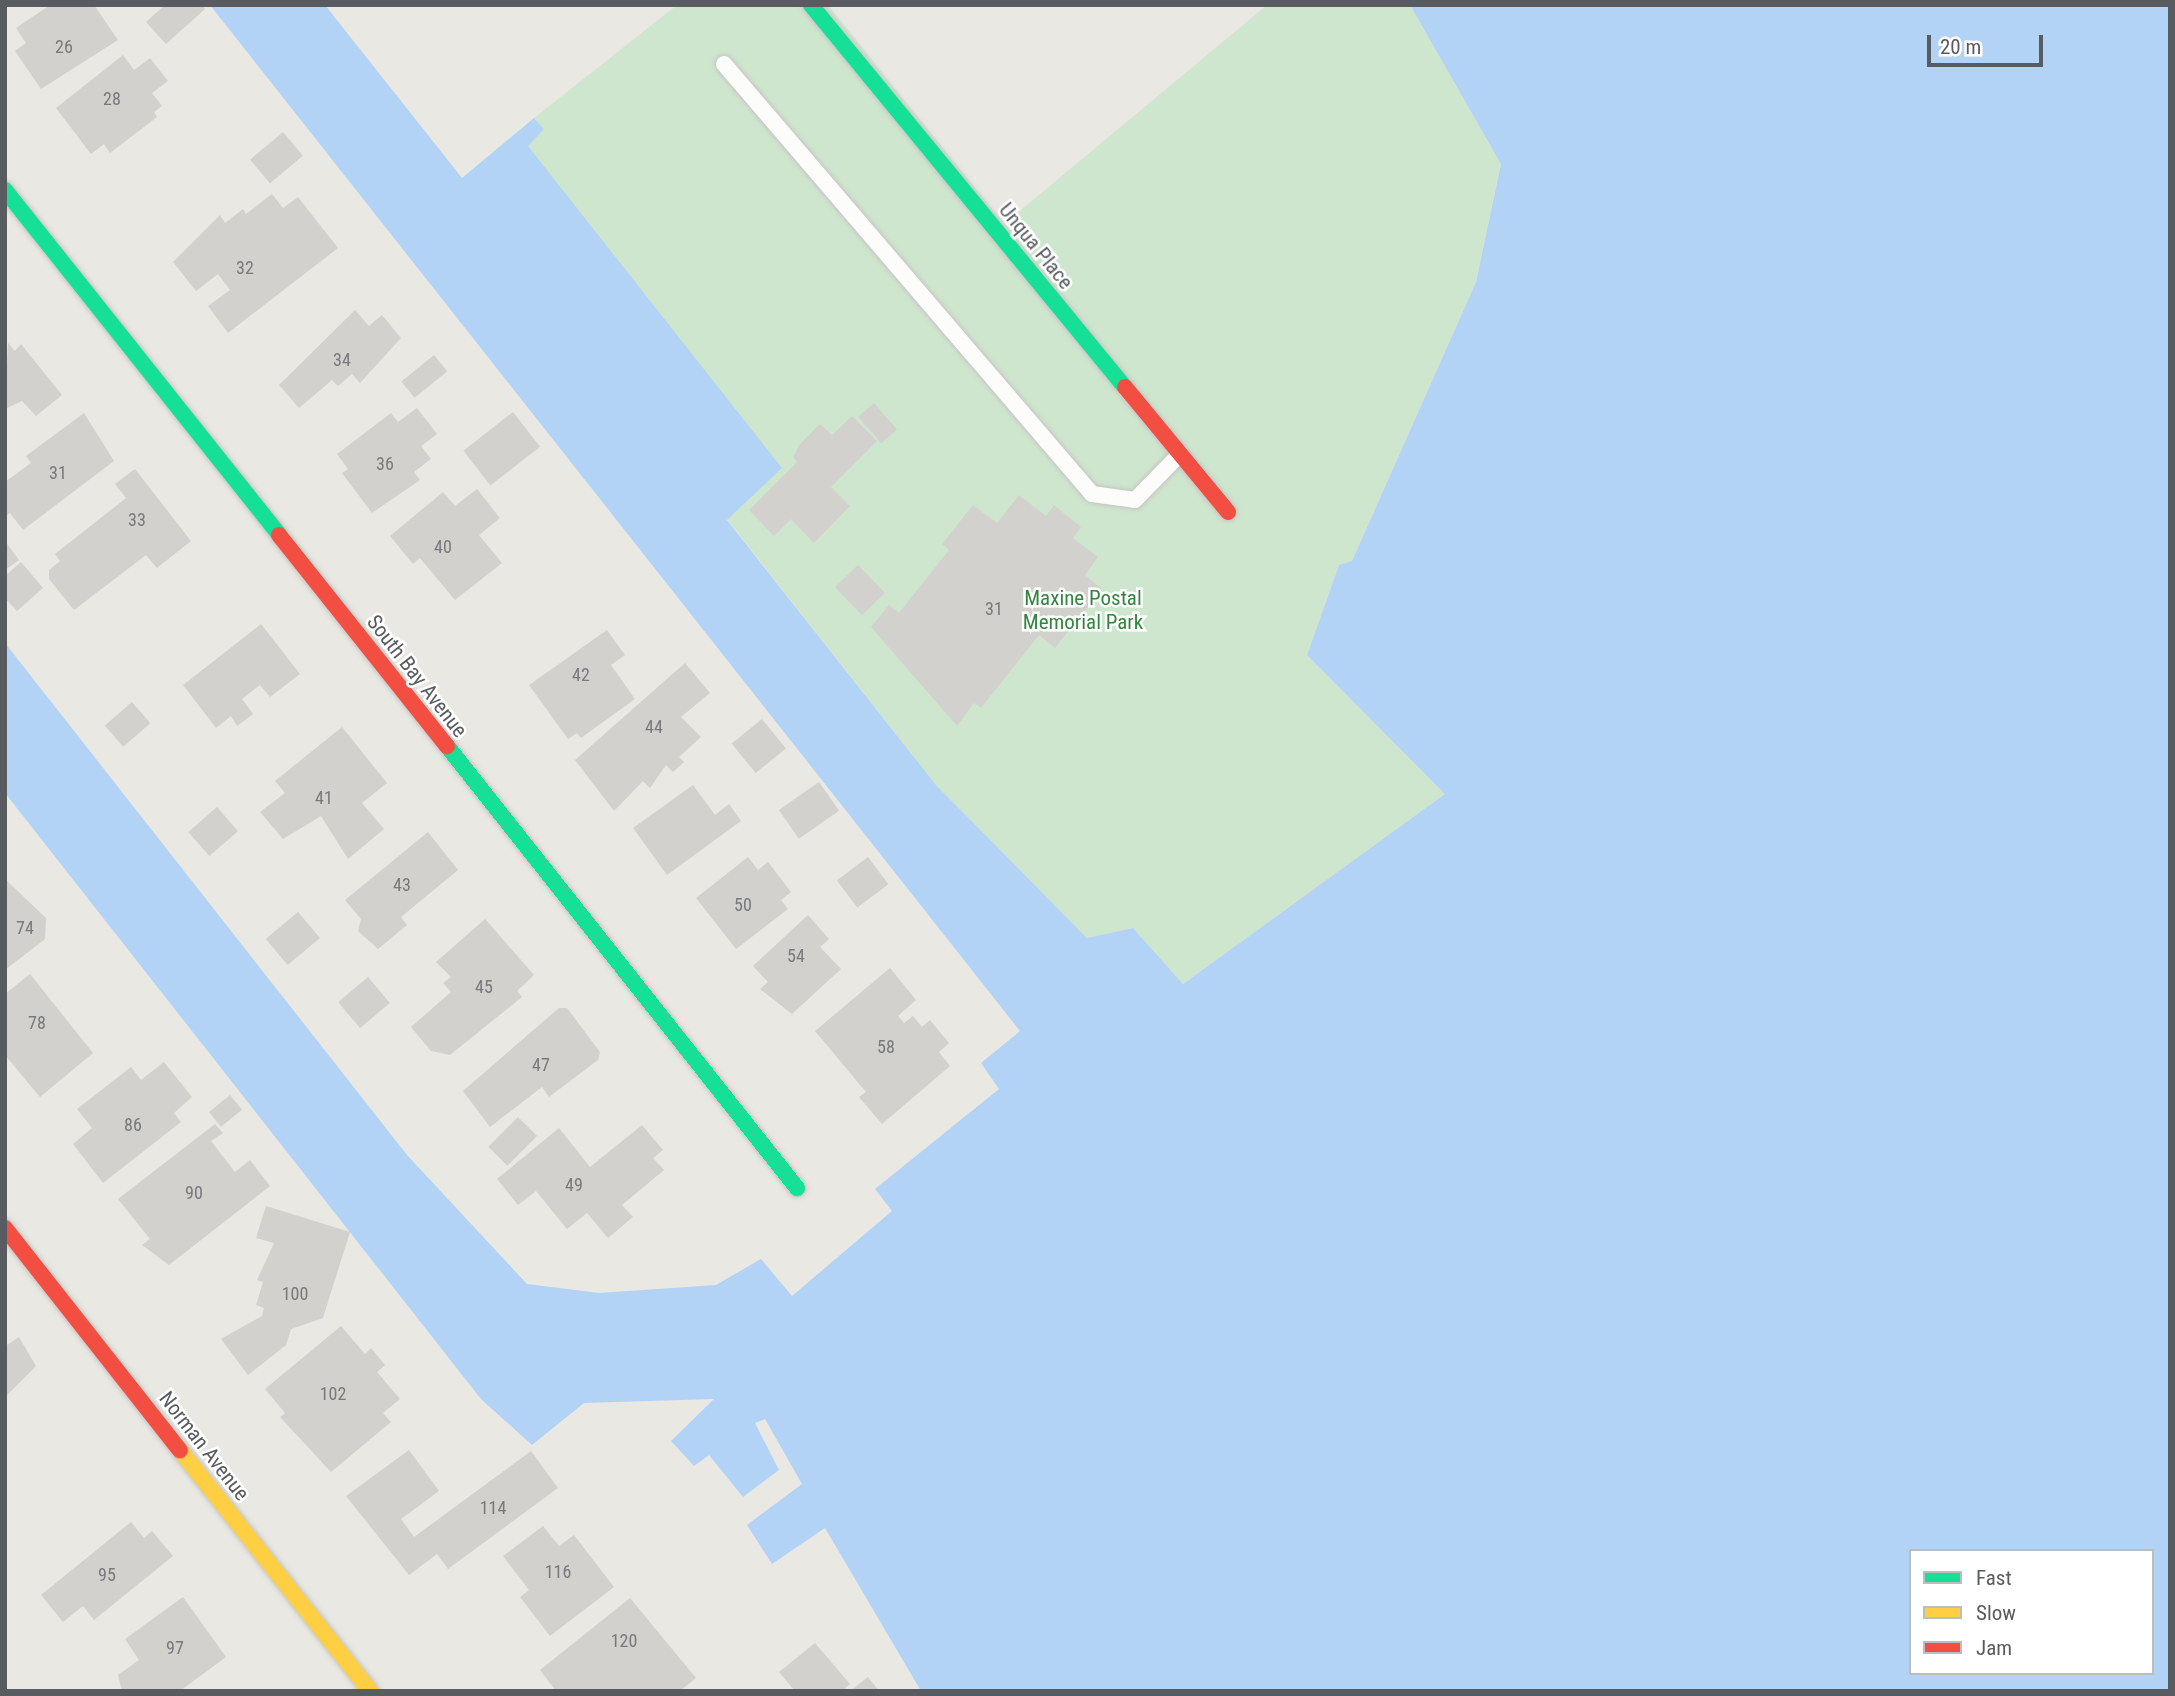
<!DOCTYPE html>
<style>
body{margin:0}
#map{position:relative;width:2175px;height:1696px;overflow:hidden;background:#e9e8e2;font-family:"Roboto Condensed",sans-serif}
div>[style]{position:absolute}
.green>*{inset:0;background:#cfe6ce}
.water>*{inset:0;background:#b2d3f6}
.building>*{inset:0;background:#d2d1cd;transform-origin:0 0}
.roads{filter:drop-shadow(0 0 2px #c5c5c3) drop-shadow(0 0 2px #c5c5c3)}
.lane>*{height:16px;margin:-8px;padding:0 8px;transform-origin:8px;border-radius:8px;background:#fcfcfb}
.fast>*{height:16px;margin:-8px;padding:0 8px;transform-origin:8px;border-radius:8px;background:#16e098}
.slow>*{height:16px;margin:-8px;padding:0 8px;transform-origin:8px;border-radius:8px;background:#ffcf43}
.jam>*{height:16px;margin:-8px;padding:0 8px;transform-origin:8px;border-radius:8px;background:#f24e42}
span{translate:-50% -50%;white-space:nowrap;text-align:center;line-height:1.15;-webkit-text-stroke:5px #fff;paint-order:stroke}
.number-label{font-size:18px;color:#77797c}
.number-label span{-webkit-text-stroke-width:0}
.street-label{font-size:21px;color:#585b60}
.park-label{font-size:21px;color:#32853e}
.frame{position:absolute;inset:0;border:7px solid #585b60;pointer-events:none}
.legend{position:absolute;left:1909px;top:1549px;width:245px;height:126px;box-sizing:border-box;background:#fff;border:2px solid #bcbdbf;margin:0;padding:9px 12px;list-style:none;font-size:21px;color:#585b60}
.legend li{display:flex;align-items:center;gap:14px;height:35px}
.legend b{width:35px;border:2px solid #bcbdbf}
.scale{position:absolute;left:1927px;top:35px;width:116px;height:32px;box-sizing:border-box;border:4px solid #585b60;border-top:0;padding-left:9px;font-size:21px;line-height:24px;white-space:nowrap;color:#585b60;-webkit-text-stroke:5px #fff;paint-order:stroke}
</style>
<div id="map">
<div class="green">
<i style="clip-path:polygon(677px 5px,828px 5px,1004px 224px,1267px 5px,1410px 5px,1501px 163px,1476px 282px,1352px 561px,1339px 565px,1307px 655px,1446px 794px,1183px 984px,1133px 928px,1087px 938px,936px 785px,727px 519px,781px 468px,527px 146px,544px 129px,534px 118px)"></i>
</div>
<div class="water">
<i style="clip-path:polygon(evenodd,210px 5px,325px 5px,462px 178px,534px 118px,544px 129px,528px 146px,782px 468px,727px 520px,936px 785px,1087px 938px,1133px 928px,1183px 984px,1445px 794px,1307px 655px,1339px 565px,1352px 561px,1476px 282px,1501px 164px,1410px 5px,2170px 5px,2170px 1691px,921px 1691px,825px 1528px,772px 1564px,747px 1525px,802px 1484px,765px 1419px,755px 1423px,779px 1470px,743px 1497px,709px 1455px,694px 1466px,671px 1441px,714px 1399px,584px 1403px,532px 1445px,481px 1399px,5px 793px,5px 643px,407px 1155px,527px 1284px,599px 1293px,716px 1285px,761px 1259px,792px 1296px,892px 1211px,875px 1189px,999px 1089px,981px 1063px,1020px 1031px,210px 5px,1911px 1551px,2152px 1551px,2152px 1673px,1911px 1673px,1911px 1551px)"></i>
</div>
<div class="building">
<i style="clip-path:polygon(50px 5px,94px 5px,118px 40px,41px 89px,15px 51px,26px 43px,16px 28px)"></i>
<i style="clip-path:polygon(165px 5px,202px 5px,205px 9px,166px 44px,146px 22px)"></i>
<i style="clip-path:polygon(123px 55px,134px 70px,150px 58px,168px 81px,152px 93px,162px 106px,154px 112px,157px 117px,110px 153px,104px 144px,91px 154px,56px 108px)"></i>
<i style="left:283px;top:132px;width:31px;height:43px;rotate:50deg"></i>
<i style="clip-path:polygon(272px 194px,283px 208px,298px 197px,338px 248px,228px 333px,208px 306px,230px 290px,218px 274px,196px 291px,173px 262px,220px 215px,225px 223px,243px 209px,246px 214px)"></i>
<i style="clip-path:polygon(355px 310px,369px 326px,382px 315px,401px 338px,360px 383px,352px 374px,338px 386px,332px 380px,299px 408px,279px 385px)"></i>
<i style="clip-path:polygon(8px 343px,15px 351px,21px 344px,62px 395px,36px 416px,22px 401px,5px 409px)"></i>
<i style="left:434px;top:355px;width:21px;height:42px;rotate:51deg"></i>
<i style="left:874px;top:403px;width:35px;height:21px;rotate:49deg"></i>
<i style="clip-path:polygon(417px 408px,437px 434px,421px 446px,431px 459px,414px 472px,420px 480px,372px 513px,342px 473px,348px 469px,337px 454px,391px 413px,398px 422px)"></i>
<i style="left:513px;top:412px;width:44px;height:63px;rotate:52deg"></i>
<i style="clip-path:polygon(84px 413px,114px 461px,23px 530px,10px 513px,5px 517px,5px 482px,31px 463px,26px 456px)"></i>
<i style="clip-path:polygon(852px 416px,877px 441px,831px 487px,850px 506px,814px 543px,791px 519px,774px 536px,749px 510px,797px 462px,793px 457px,800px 444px,820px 424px,832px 435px)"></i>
<i style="clip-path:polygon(135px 469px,191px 541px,157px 568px,146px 555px,74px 610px,49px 579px,49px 570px,60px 561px,55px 554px,126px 498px,115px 484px)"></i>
<i style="clip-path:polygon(477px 489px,500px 518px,479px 535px,502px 563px,455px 600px,420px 558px,413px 564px,390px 536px,443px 492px,455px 506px)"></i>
<i style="clip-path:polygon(1019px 495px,1046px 516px,1054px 505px,1081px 527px,1073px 538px,1098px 557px,1085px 575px,1102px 589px,1055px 648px,1039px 635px,981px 708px,974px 703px,957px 726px,871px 627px,889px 605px,899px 613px,949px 550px,942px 544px,973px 505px,997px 523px)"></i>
<i style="clip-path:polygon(5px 541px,19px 560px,5px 570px)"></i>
<i style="clip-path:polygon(21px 562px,43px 588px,17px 611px,5px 598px,5px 576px)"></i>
<i style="left:858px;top:565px;width:39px;height:32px;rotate:46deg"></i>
<i style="clip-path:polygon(261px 624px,300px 674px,270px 697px,260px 685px,242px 699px,253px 714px,237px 726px,231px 716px,216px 728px,183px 685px)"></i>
<i style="clip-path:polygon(607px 630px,625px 655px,611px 665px,635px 699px,581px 738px,577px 733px,568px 739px,529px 685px)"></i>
<i style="clip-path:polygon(685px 663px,710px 693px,681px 717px,701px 737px,679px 757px,684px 762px,673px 772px,666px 765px,650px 788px,643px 781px,614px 811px,575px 760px)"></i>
<i style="left:132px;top:702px;width:28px;height:36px;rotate:49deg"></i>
<i style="left:762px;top:719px;width:38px;height:39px;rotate:51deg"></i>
<i style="clip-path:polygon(342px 727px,387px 783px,362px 803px,384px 829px,348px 859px,321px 816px,283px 839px,260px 812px,285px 793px,275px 781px)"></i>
<i style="left:819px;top:782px;width:35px;height:49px;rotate:55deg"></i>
<i style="clip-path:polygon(693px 785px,715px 815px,729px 804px,741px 821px,667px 875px,633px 828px)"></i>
<i style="left:217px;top:807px;width:32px;height:38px;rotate:49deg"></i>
<i style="clip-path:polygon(428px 832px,458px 870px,401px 917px,407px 925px,378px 949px,358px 931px,361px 919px,345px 900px)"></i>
<i style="clip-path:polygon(748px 857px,758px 870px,768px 862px,791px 892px,781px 900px,788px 909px,736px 949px,696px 898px)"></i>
<i style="left:868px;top:857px;width:34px;height:39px;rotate:53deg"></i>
<i style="clip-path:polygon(5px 879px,46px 918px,45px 939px,5px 970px)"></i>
<i style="left:298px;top:912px;width:34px;height:42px;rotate:50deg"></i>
<i style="clip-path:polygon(808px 915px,829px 939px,820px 947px,841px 969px,792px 1014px,760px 989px,768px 982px,753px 966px)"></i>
<i style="clip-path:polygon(485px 919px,534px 975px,517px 991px,522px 997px,450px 1055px,431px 1051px,411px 1027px,451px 992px,443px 983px,451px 977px,436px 962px)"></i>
<i style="clip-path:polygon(890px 968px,916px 1000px,898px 1016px,904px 1023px,913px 1016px,922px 1027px,930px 1020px,949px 1043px,939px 1052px,950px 1066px,882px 1124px,859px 1097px,866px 1092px,815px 1031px)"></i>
<i style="clip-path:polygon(30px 974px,93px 1053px,40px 1097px,5px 1055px,5px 994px)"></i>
<i style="left:368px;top:977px;width:34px;height:39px;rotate:50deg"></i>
<i style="clip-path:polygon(559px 1008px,567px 1008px,600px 1052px,598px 1060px,549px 1097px,542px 1087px,490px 1127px,463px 1091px)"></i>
<i style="clip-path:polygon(164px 1062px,192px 1097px,174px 1113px,181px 1122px,103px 1183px,73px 1144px,92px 1128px,77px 1109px,131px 1067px,141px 1080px)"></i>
<i style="left:230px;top:1095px;width:19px;height:27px;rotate:51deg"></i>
<i style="left:518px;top:1117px;width:27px;height:42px;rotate:45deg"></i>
<i style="clip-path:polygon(215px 1124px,223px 1133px,211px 1141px,235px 1172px,250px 1160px,270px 1186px,169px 1265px,142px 1245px,150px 1239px,118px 1199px)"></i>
<i style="clip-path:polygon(642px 1125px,663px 1150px,653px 1158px,664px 1170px,622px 1205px,633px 1217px,608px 1238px,587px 1213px,567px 1229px,536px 1191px,518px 1205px,497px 1179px,559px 1128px,590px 1167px)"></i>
<i style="clip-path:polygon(266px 1206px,350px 1232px,323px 1318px,291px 1329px,286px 1345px,248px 1375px,221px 1339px,262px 1316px,264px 1308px,256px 1305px,263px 1282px,257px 1280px,274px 1243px,256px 1238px)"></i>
<i style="clip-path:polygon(341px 1326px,365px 1354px,371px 1348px,385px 1365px,377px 1372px,400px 1399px,383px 1413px,391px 1422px,331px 1472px,280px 1417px,285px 1413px,265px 1389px)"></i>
<i style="clip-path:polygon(19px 1337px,36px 1366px,5px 1397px,5px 1346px)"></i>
<i style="clip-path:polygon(409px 1450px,439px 1491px,401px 1519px,414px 1537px,531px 1451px,558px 1488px,448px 1569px,437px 1554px,409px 1575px,346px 1496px)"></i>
<i style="clip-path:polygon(131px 1522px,144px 1538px,152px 1531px,173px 1556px,94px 1620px,83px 1606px,63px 1622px,41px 1595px)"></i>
<i style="clip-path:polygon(543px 1526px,559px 1546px,574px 1535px,614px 1587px,550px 1636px,520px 1597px,529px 1590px,503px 1556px)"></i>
<i style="clip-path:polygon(183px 1597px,226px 1657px,180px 1691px,122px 1691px,118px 1675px,139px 1660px,125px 1639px)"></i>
<i style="clip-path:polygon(630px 1598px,696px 1678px,680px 1691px,556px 1691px,540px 1670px)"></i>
<i style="clip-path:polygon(815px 1643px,850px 1684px,842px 1691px,795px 1691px,779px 1672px)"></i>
<i style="clip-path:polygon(868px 1677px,879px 1691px,850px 1691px)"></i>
</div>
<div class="roads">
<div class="lane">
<i style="left:724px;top:64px;width:566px;rotate:49.44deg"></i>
<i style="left:1092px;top:494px;width:43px;rotate:7.9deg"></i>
<i style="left:1135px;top:500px;width:64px;rotate:-45.6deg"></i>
</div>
<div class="fast">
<i style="left:811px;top:5px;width:494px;rotate:50.6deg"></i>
<i style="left:5px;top:190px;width:441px;rotate:51.5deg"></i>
<i style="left:447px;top:746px;width:564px;rotate:51.63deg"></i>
</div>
<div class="slow">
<i style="left:180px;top:1450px;width:307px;rotate:51.7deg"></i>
</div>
<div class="jam">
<i style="left:1125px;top:387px;width:162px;rotate:50.5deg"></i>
<i style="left:279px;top:535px;width:270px;rotate:51.5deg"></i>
<i style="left:5px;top:1228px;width:283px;rotate:51.8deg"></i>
</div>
</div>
<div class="number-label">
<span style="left:64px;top:47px">26</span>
<span style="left:112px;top:99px">28</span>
<span style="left:245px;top:268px">32</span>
<span style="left:342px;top:360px">34</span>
<span style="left:385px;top:464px">36</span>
<span style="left:58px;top:473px">31</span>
<span style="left:137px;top:520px">33</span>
<span style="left:443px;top:547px">40</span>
<span style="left:994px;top:609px">31</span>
<span style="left:581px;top:675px">42</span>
<span style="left:654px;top:727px">44</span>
<span style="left:324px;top:798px">41</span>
<span style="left:402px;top:885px">43</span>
<span style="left:743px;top:905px">50</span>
<span style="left:25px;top:928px">74</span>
<span style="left:796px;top:956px">54</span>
<span style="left:484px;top:987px">45</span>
<span style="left:37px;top:1023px">78</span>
<span style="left:886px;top:1047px">58</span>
<span style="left:541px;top:1065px">47</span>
<span style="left:133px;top:1125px">86</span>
<span style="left:574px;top:1185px">49</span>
<span style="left:194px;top:1193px">90</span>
<span style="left:295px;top:1294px">100</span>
<span style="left:333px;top:1394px">102</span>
<span style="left:493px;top:1508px">114</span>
<span style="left:558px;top:1572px">116</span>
<span style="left:107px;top:1575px">95</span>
<span style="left:624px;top:1641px">120</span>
<span style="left:175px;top:1648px">97</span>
</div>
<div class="street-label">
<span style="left:1036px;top:246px;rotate:51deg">Unqua Place</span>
<span style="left:417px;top:676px;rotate:52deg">South Bay Avenue</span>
<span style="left:204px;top:1446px;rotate:52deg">Norman Avenue</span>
</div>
<div class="park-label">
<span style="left:1083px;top:610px">Maxine Postal<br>Memorial Park</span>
</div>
<div class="frame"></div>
<ul class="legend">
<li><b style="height:9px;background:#16e098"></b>Fast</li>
<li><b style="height:9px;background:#ffcf43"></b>Slow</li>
<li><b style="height:9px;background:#f24e42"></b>Jam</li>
</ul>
<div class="scale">20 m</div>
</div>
